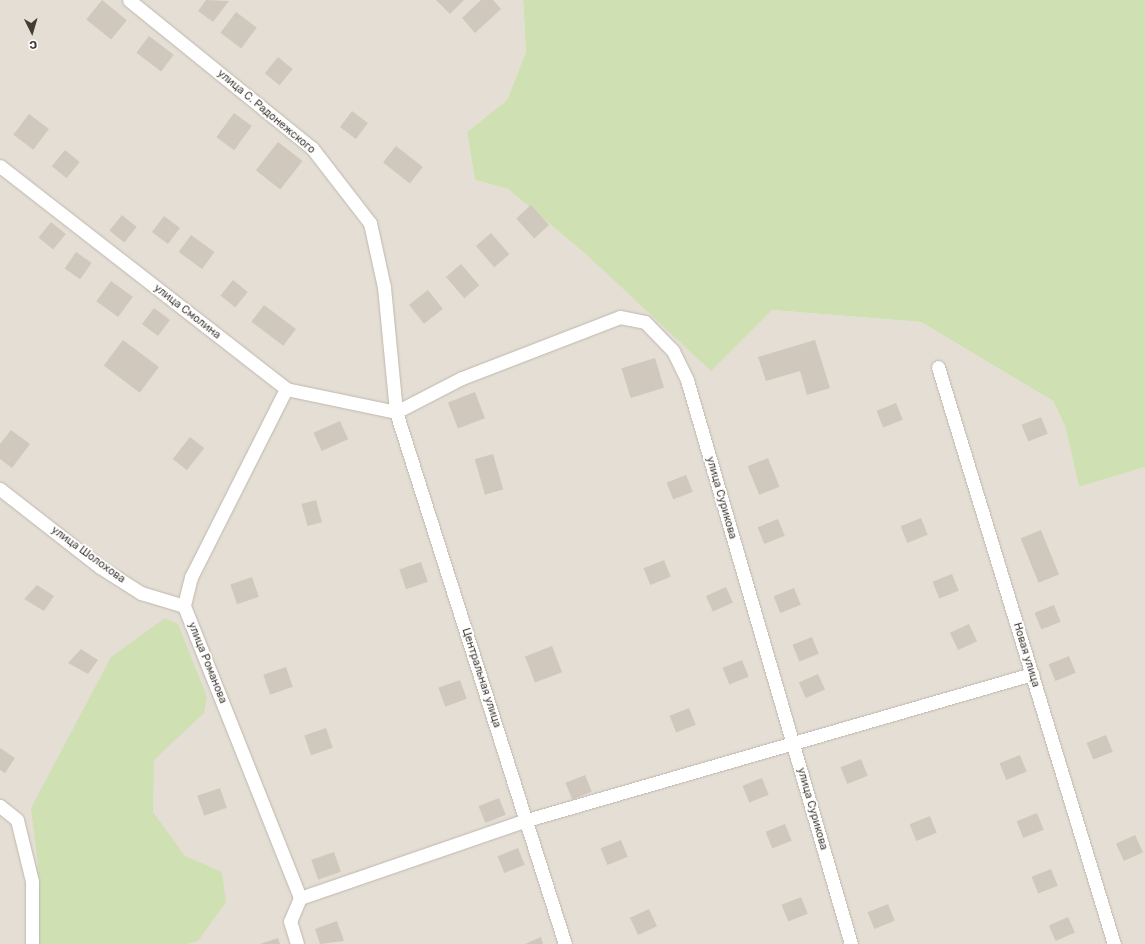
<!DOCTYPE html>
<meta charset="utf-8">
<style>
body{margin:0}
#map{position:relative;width:1145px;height:944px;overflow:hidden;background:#f1ede6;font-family:Rubik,sans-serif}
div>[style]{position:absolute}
.residential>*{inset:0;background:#e4ded5}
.green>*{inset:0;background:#cfe1b3}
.building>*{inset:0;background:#d1c8bd;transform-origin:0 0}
.roads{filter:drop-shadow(0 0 1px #beb7ad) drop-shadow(0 0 1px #beb7ad)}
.minor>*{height:13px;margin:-6.5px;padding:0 6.5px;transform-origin:6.5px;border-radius:6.5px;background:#fff}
span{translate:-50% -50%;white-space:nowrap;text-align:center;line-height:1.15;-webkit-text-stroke:4px #fff;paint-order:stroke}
.street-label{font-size:11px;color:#433d36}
.north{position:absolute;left:12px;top:12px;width:40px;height:40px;-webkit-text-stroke:3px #fff;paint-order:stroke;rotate:175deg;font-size:11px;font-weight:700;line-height:16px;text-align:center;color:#433d36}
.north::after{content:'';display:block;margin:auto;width:14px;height:18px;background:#433d36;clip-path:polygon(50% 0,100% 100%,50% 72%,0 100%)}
</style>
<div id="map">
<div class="residential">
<i style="clip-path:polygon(0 0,523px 0,526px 52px,507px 100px,467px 132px,475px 180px,508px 189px,588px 256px,758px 319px,772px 310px,921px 322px,1053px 401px,1065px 426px,1079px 487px,1145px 467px,1145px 944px,0 944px)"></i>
</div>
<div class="green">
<i style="clip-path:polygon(523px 0,1145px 0,1145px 467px,1079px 487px,1065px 426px,1053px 401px,921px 322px,772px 310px,711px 371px,588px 256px,508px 189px,475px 180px,467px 132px,507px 100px,526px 52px)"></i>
<i style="clip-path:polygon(165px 618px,178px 624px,207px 697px,204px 713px,154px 760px,153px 812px,185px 856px,222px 872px,226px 902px,198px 941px,186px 944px,26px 944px,38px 865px,31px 808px,111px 657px)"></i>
</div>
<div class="building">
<i style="left:102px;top:0;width:32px;height:25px;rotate:39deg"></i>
<i style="clip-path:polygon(206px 0,229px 1px,213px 22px,198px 11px)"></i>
<i style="clip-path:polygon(436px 0,464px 0,450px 14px)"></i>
<i style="clip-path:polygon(481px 0,493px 0,501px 9px,475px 33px,462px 18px)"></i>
<i style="left:236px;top:12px;width:26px;height:26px;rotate:37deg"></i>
<i style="left:149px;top:36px;width:31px;height:21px;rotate:37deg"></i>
<i style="left:278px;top:57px;width:19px;height:21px;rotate:39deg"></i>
<i style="left:352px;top:111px;width:20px;height:20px;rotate:37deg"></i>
<i style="left:234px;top:113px;width:22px;height:30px;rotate:36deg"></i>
<i style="left:29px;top:114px;width:25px;height:26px;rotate:37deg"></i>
<i style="left:278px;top:142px;width:31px;height:36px;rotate:38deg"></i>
<i style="left:396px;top:146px;width:34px;height:21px;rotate:38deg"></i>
<i style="left:65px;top:150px;width:19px;height:21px;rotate:39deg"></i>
<i style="left:531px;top:205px;width:27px;height:20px;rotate:48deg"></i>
<i style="left:122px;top:215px;width:19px;height:20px;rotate:39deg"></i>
<i style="left:164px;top:216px;width:20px;height:20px;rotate:37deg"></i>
<i style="left:51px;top:222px;width:19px;height:20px;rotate:39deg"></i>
<i style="left:491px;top:233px;width:28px;height:20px;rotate:49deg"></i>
<i style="left:191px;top:235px;width:29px;height:21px;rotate:36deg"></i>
<i style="left:76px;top:252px;width:19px;height:20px;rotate:35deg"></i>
<i style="left:461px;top:264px;width:28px;height:20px;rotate:49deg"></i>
<i style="left:233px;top:280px;width:19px;height:20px;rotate:39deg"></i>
<i style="left:111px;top:281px;width:27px;height:25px;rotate:36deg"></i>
<i style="left:428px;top:290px;width:24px;height:24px;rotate:52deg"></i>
<i style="left:264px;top:305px;width:40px;height:21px;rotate:37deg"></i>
<i style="left:154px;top:308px;width:20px;height:20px;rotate:37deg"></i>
<i style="left:123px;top:340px;width:45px;height:32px;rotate:37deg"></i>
<i style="clip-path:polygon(815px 340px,830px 388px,807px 395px,800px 371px,766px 381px,758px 357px)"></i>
<i style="left:655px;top:358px;width:31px;height:35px;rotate:73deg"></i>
<i style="left:475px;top:392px;width:28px;height:29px;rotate:69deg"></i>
<i style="left:896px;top:403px;width:18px;height:21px;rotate:68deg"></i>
<i style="left:1041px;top:417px;width:18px;height:21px;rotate:68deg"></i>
<i style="left:340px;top:421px;width:20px;height:29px;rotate:66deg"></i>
<i style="clip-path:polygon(11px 430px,30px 444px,12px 468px,0 459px,0 444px)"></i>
<i style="left:190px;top:437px;width:18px;height:28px;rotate:38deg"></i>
<i style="left:493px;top:454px;width:37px;height:19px;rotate:74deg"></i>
<i style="left:768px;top:458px;width:31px;height:22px;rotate:68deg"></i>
<i style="left:686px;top:475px;width:18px;height:21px;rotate:68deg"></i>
<i style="left:316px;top:500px;width:23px;height:15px;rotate:75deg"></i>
<i style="left:921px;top:518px;width:18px;height:22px;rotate:68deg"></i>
<i style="left:778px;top:519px;width:18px;height:22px;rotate:68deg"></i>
<i style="left:1041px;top:530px;width:48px;height:22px;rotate:68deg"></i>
<i style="left:664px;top:560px;width:18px;height:22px;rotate:68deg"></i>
<i style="left:421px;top:562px;width:21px;height:23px;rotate:71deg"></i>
<i style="left:952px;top:574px;width:18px;height:21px;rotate:68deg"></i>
<i style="left:252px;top:577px;width:21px;height:23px;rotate:71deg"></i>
<i style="clip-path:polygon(37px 585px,54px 596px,44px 611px,24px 599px)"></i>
<i style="left:726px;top:587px;width:17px;height:22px;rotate:66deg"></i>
<i style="left:794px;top:588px;width:18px;height:22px;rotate:68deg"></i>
<i style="left:1054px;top:605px;width:18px;height:21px;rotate:68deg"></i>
<i style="left:969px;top:624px;width:19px;height:21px;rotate:65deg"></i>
<i style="left:812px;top:637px;width:18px;height:21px;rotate:68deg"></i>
<i style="left:552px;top:646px;width:28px;height:29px;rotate:69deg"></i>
<i style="clip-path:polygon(81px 649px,98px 660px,88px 674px,68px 663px)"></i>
<i style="left:1069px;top:656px;width:18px;height:22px;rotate:68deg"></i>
<i style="left:742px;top:660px;width:18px;height:21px;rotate:68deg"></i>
<i style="left:286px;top:667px;width:21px;height:24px;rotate:71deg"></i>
<i style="left:818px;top:674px;width:17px;height:21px;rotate:66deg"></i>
<i style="left:460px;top:680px;width:20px;height:23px;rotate:70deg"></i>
<i style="left:689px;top:708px;width:18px;height:21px;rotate:68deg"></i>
<i style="left:326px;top:728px;width:21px;height:23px;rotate:71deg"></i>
<i style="left:1106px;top:735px;width:18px;height:21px;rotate:68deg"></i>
<i style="clip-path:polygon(0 748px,15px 758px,5px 773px,0 770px)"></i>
<i style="left:1020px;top:755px;width:18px;height:22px;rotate:68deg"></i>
<i style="left:861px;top:759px;width:18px;height:22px;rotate:68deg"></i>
<i style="left:585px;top:775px;width:18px;height:21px;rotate:68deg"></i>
<i style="left:762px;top:778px;width:18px;height:21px;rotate:68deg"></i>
<i style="left:220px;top:788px;width:21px;height:24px;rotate:71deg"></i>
<i style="left:499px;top:798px;width:18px;height:22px;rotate:68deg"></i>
<i style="left:1037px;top:813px;width:18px;height:22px;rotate:68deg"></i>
<i style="left:930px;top:816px;width:18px;height:22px;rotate:68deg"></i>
<i style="left:785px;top:824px;width:18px;height:21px;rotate:68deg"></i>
<i style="left:1135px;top:835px;width:19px;height:21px;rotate:65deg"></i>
<i style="left:621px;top:840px;width:18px;height:22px;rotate:68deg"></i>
<i style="left:518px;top:848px;width:18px;height:22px;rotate:68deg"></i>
<i style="left:334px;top:852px;width:21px;height:24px;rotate:71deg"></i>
<i style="left:1051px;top:869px;width:18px;height:21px;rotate:68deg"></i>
<i style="left:801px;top:897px;width:18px;height:21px;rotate:68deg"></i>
<i style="left:888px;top:904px;width:18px;height:22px;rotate:68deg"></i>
<i style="left:649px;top:909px;width:19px;height:21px;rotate:65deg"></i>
<i style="left:1068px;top:917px;width:17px;height:21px;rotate:66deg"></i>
<i style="clip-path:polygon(337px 921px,344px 941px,320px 944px,315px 929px)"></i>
<i style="clip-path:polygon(541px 937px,543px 944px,525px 944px)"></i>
<i style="clip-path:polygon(278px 938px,280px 944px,260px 944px)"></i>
</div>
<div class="roads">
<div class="minor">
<i style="left:129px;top:0;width:235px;rotate:39deg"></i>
<i style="left:312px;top:148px;width:95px;rotate:52.3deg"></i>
<i style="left:370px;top:223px;width:66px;rotate:77.7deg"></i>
<i style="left:384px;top:287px;width:126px;rotate:84.5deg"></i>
<i style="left:396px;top:412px;width:558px;rotate:72.38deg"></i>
<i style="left:0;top:166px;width:363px;rotate:37.9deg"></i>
<i style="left:286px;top:389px;width:112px;rotate:11.8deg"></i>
<i style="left:938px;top:367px;width:603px;rotate:73.04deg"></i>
<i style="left:286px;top:389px;width:211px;rotate:116.8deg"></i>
<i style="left:191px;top:577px;width:30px;rotate:104deg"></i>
<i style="left:184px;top:606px;width:314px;rotate:68.3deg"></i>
<i style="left:300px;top:898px;width:25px;rotate:113deg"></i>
<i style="left:290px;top:921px;width:24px;rotate:73deg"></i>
<i style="left:396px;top:412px;width:74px;rotate:-27.3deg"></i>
<i style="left:462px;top:378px;width:169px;rotate:-21.1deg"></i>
<i style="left:620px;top:317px;width:25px;rotate:11deg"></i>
<i style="left:645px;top:322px;width:40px;rotate:46deg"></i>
<i style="left:673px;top:351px;width:32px;rotate:64deg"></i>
<i style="left:687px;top:380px;width:587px;rotate:73.79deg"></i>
<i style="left:0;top:489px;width:127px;rotate:38deg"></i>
<i style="left:100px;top:567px;width:49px;rotate:32.4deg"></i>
<i style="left:141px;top:593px;width:45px;rotate:16.8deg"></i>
<i style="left:0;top:806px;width:22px;rotate:39deg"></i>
<i style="left:17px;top:820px;width:63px;rotate:76.2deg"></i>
<i style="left:32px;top:881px;width:63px;rotate:90deg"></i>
<i style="left:300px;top:898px;width:240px;rotate:-19deg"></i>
<i style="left:527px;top:820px;width:526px;rotate:-16.13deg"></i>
</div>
</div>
<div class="street-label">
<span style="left:266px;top:112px;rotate:40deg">улица С. Радонежского</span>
<span style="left:187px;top:312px;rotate:38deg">улица Смолина</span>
<span style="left:721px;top:498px;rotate:74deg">улица Сурикова</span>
<span style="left:88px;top:555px;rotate:36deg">улица Шолохова</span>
<span style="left:1026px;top:655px;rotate:73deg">Новая улица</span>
<span style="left:207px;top:663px;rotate:68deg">улица Романова</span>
<span style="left:481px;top:678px;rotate:72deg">Центральная улица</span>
<span style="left:812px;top:809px;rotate:74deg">улица Сурикова</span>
</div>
<div class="north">С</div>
</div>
